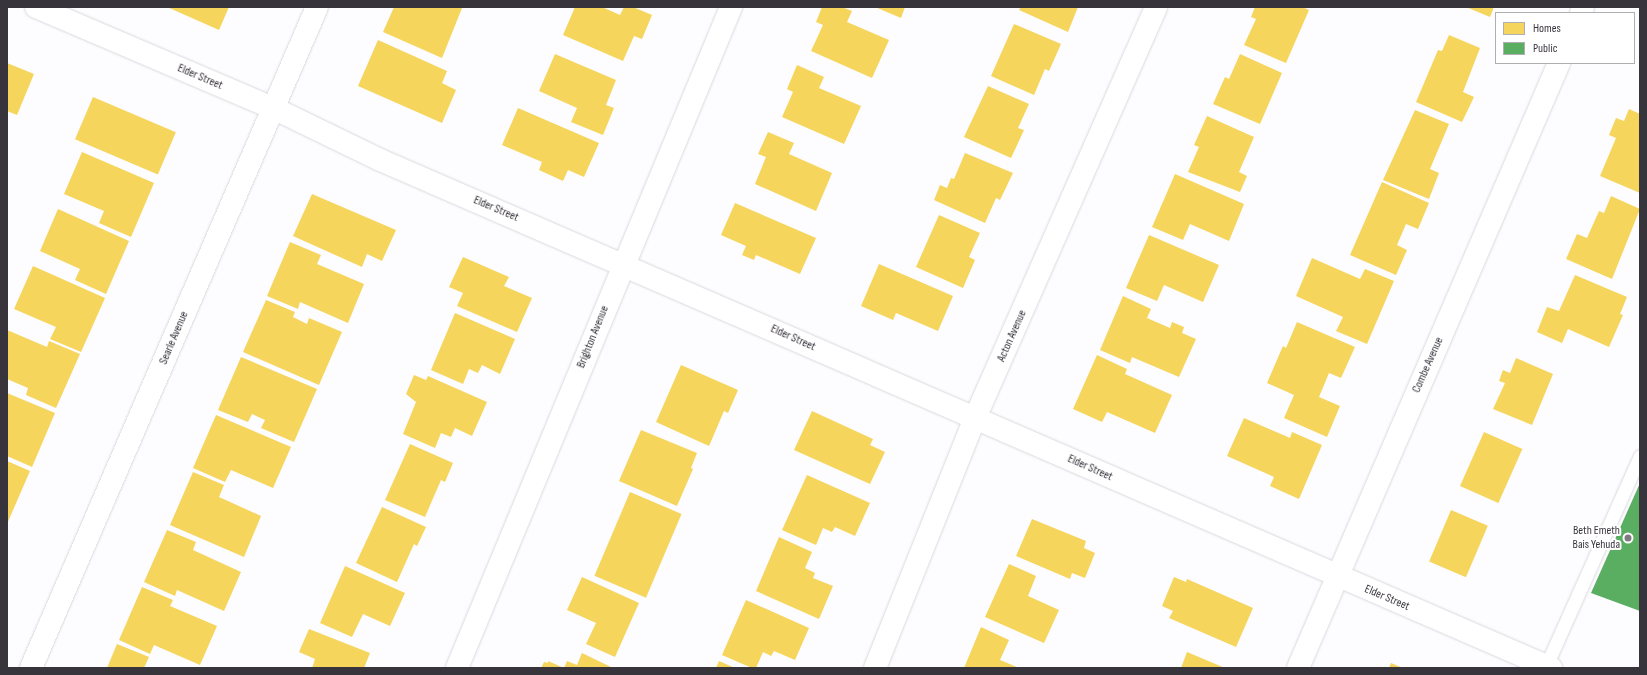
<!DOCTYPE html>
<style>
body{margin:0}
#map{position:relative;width:1647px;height:675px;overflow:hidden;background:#fdfcfe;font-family:"Sofia Sans Condensed",sans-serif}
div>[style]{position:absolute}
.homes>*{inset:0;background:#f6d55c;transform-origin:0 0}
.public>*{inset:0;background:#5aae61}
.roads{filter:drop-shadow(0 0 1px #dbd8de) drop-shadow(0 0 1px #dbd8de)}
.lane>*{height:13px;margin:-6.5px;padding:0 6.5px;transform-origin:6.5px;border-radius:6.5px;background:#fff}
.street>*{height:22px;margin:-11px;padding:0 11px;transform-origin:11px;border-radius:11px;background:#fff}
.dots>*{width:11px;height:11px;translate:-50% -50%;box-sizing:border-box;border:2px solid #fff;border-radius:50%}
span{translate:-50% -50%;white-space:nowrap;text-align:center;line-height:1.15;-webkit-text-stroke:4px #fff;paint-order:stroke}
.street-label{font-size:12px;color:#38343c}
.poi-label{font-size:12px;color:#38343c}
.right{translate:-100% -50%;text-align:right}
.frame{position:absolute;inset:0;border:8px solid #38343c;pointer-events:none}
.legend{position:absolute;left:1495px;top:12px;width:140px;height:52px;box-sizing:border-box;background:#fff;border:1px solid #afaeb1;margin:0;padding:5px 7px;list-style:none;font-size:12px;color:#38343c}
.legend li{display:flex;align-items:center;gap:8px;height:20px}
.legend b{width:20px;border:1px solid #afaeb1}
</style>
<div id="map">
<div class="homes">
<i style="clip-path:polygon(167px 7px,229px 7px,219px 30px)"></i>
<i style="clip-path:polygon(394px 7px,462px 8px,442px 58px,383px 32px)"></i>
<i style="clip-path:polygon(575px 7px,602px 7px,620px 15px,624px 7px,633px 7px,652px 15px,642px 39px,634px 36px,623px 61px,563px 35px)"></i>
<i style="clip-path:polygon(822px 7px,842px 7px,852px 11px,847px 22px,889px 40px,872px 78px,811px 51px,823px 25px,816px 22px)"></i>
<i style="clip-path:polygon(875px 7px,905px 7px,901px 18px)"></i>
<i style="clip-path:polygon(1021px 7px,1078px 7px,1068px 32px,1019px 10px)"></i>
<i style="clip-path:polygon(1255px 7px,1302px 7px,1309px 10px,1286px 63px,1244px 45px,1256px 19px,1251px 17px)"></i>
<i style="clip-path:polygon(1466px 7px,1494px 7px,1490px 17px)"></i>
<i style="clip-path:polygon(1014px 24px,1061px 44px,1049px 71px,1045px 69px,1034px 95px,991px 76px)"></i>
<i style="clip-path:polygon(1449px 35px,1480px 48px,1463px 92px,1474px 97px,1462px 122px,1416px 102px,1438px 50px,1442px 51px)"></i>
<i style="clip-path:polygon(378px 40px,447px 71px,442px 83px,456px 90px,442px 123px,358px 86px)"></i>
<i style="clip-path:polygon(555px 54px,616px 80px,606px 105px,614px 108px,603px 135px,571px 122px,577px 108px,539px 91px)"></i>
<i style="clip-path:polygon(1240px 54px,1282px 73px,1260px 124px,1213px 104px,1225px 77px,1229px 79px)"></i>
<i style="clip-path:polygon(7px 63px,34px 74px,17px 115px,7px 111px)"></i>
<i style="clip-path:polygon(797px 65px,824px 77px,819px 88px,861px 106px,844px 144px,782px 117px,793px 92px,787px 89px)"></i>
<i style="clip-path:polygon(988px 86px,1029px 104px,1018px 128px,1024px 130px,1011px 158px,964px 137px)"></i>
<i style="left:93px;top:97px;width:90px;height:46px;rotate:23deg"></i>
<i style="clip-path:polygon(518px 108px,599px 143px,584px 177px,568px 170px,563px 181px,539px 170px,542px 162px,502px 145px)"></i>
<i style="clip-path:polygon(1629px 109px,1640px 114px,1640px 193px,1600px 176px,1616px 138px,1609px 135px,1616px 118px,1624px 121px)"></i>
<i style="clip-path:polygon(1415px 110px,1449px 124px,1430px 169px,1439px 173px,1429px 199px,1383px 180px)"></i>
<i style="clip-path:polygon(1207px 116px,1254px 137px,1239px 172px,1247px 176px,1240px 192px,1188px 172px,1199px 147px,1194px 145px)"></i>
<i style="clip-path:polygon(768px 132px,794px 143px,789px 154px,832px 173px,816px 211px,755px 184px,766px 157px,758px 154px)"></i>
<i style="clip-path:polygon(82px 152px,154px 183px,131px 237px,99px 223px,104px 211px,64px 194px)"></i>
<i style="clip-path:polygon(965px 153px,1013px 173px,1000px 200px,996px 198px,985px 223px,934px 200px,940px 185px,947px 188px,951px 178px,954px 179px)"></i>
<i style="clip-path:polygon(1175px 174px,1244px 204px,1229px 241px,1190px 224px,1183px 240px,1152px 227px)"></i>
<i style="clip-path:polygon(1382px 182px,1429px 203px,1418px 229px,1406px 224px,1397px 245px,1407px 250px,1396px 275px,1350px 255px)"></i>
<i style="clip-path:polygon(312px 194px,396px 230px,382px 261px,367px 254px,362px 267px,293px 236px)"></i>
<i style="clip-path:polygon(1611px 196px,1640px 209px,1612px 279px,1566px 259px,1577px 234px,1587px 238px,1599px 211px,1604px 213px)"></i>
<i style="clip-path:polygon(735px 203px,816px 238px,800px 274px,756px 255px,754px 260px,742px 255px,746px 246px,721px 235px)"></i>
<i style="clip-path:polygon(58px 209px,129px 241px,106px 294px,75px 280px,80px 269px,40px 251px)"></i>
<i style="clip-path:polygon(939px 215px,980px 233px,969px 257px,975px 260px,963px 288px,916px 267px)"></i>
<i style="clip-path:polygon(1149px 235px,1219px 265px,1203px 302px,1164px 285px,1157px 301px,1126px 288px)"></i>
<i style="clip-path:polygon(290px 242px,321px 255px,317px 264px,364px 284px,348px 323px,300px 302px,298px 309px,267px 296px)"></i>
<i style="clip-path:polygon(463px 257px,509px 277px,504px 286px,532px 298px,517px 332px,457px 306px,463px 293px,449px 287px)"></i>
<i style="clip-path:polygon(1312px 258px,1360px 279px,1365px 269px,1394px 281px,1367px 344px,1336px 331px,1343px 317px,1296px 296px)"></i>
<i style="clip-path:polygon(879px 264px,953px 296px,938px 331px,896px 313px,893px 320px,861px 306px)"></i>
<i style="clip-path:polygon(33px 266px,105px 298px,81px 352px,50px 339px,56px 327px,14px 309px)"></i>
<i style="clip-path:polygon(1575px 275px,1627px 297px,1620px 314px,1623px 315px,1609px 347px,1568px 329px,1562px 343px,1537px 332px,1547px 307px,1559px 311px)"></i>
<i style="clip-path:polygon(1123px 296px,1151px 309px,1147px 318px,1170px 328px,1172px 322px,1184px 327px,1182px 333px,1196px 339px,1179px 377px,1132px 357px,1130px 363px,1100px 350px)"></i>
<i style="clip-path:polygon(266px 300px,295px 312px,293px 317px,307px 324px,309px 318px,342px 332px,319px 385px,243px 352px)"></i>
<i style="clip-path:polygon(455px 313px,515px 339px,500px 374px,482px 365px,478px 373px,469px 369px,463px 384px,431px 370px)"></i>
<i style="clip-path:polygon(1297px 322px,1355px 347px,1341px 378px,1329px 373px,1319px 397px,1340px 406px,1327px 437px,1284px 418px,1294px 395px,1267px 383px,1283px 346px,1286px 348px)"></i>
<i style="clip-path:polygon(7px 330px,47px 347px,49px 341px,80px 354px,56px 408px,26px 395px,28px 388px,7px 379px)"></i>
<i style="clip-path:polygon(1097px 355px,1127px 369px,1125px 374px,1172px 395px,1155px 433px,1107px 412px,1102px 422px,1073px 409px)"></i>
<i style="clip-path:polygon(241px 357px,317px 389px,294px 442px,261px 428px,265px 420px,252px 414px,248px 422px,218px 410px)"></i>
<i style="clip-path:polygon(1516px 358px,1553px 374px,1532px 425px,1493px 409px,1505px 383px,1499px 381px,1503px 370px,1510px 373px)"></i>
<i style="clip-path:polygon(681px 365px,738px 390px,728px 413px,724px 411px,709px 446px,656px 422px)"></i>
<i style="clip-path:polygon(414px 375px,426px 380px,428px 376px,487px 402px,472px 436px,455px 428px,451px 437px,441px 433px,435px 448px,403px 434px,416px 402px,406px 394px)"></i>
<i style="clip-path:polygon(7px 393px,55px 413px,32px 467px,7px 456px)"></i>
<i style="clip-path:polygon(812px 411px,873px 439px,870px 445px,885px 452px,870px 484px,794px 450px)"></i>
<i style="clip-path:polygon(216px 415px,291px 447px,273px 488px,231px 470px,225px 482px,193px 468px)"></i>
<i style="clip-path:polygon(1244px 418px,1290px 438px,1292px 432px,1322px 445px,1299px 499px,1270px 486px,1274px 477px,1227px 456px)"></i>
<i style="clip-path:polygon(641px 430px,697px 453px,691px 468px,693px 469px,677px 506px,619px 481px)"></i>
<i style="left:1484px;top:432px;width:42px;height:59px;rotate:24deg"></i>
<i style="clip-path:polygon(410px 444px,453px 463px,445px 482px,441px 480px,425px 517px,385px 500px)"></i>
<i style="clip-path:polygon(7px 461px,30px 471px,7px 524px)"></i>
<i style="clip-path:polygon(193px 472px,224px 485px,219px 497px,261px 516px,244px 557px,170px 525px)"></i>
<i style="clip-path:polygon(807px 475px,870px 503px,855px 536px,835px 527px,832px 532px,823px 528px,816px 545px,782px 530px)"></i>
<i style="left:630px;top:492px;width:56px;height:91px;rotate:23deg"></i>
<i style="clip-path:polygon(382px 507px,426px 527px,417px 546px,414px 544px,397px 582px,356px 563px)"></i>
<i style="left:1451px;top:510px;width:40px;height:56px;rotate:23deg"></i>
<i style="clip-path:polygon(1032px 519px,1086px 541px,1084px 548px,1095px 553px,1085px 578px,1072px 573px,1070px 579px,1016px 556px)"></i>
<i style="clip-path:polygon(167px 530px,196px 542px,193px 550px,241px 572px,224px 611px,177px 590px,175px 596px,144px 582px)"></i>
<i style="clip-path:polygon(779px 537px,812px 552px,805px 568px,815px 573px,813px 578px,833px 586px,819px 619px,756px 591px)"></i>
<i style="clip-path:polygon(1009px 564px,1036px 576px,1028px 596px,1059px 610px,1044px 643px,985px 617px)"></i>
<i style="clip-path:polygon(345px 566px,405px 593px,390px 626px,363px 614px,352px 637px,320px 623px)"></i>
<i style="clip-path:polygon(582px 577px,639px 603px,615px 657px,586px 644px,596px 623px,567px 610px)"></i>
<i style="clip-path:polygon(1174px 577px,1186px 582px,1187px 579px,1253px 608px,1236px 647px,1169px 618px,1173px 611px,1162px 606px)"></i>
<i style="clip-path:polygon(142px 587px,173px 600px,170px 606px,217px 626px,200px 665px,154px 645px,150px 654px,119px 640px)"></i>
<i style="clip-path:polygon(746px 600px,809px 628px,795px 660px,774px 651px,771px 656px,763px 652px,756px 668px,752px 668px,722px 655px)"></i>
<i style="clip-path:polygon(981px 627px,1009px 640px,1000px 660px,1019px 668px,964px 668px)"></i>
<i style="clip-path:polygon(309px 629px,370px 653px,364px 668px,312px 668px,315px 659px,299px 652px)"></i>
<i style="clip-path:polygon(117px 644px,149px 657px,144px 668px,107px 668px)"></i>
<i style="clip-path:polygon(1187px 652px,1225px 668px,1181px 668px)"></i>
<i style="clip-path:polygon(582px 653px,613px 668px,541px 668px,544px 662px,548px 663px,548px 661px,564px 668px,567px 661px,577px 665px)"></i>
<i style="clip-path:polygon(719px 661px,735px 668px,716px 668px)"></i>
<i style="clip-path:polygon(1391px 663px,1403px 668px,1389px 668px)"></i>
</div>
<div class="public">
<i style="clip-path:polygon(1640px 483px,1640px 611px,1591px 593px)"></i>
</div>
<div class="roads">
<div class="lane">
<i style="left:1546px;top:666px;width:230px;rotate:-65.9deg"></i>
</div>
<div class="street">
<i style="left:36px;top:7px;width:258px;rotate:23.1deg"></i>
<i style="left:273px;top:108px;width:117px;rotate:25.9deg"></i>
<i style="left:378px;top:159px;width:1279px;rotate:23.46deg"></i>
<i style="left:1581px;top:13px;width:6px;rotate:-72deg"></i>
<i style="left:31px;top:668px;width:720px;rotate:-66.6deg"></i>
<i style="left:457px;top:668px;width:716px;rotate:-67.48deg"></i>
<i style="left:875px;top:668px;width:269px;rotate:-68.2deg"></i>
<i style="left:975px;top:418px;width:449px;rotate:-66.2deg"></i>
<i style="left:1298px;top:668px;width:659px;rotate:-66.66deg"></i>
</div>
</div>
<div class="dots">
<i style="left:1628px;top:538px;background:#7d7a80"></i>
</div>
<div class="street-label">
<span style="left:200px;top:77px;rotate:23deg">Elder Street</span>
<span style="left:496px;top:209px;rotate:23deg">Elder Street</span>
<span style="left:1012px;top:336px;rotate:-66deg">Acton Avenue</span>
<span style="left:593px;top:337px;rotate:-68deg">Brighton Avenue</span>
<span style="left:174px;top:338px;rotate:-67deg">Searle Avenue</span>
<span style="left:793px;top:338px;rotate:24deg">Elder Street</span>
<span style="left:1428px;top:365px;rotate:-66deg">Combe Avenue</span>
<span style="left:1090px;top:468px;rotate:24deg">Elder Street</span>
<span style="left:1387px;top:598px;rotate:23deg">Elder Street</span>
</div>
<div class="poi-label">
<span class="right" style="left:1620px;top:538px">Beth Emeth<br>Bais Yehuda</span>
</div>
<div class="frame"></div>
<ul class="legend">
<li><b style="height:11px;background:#f6d55c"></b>Homes</li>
<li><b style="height:11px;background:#5aae61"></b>Public</li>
</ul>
</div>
